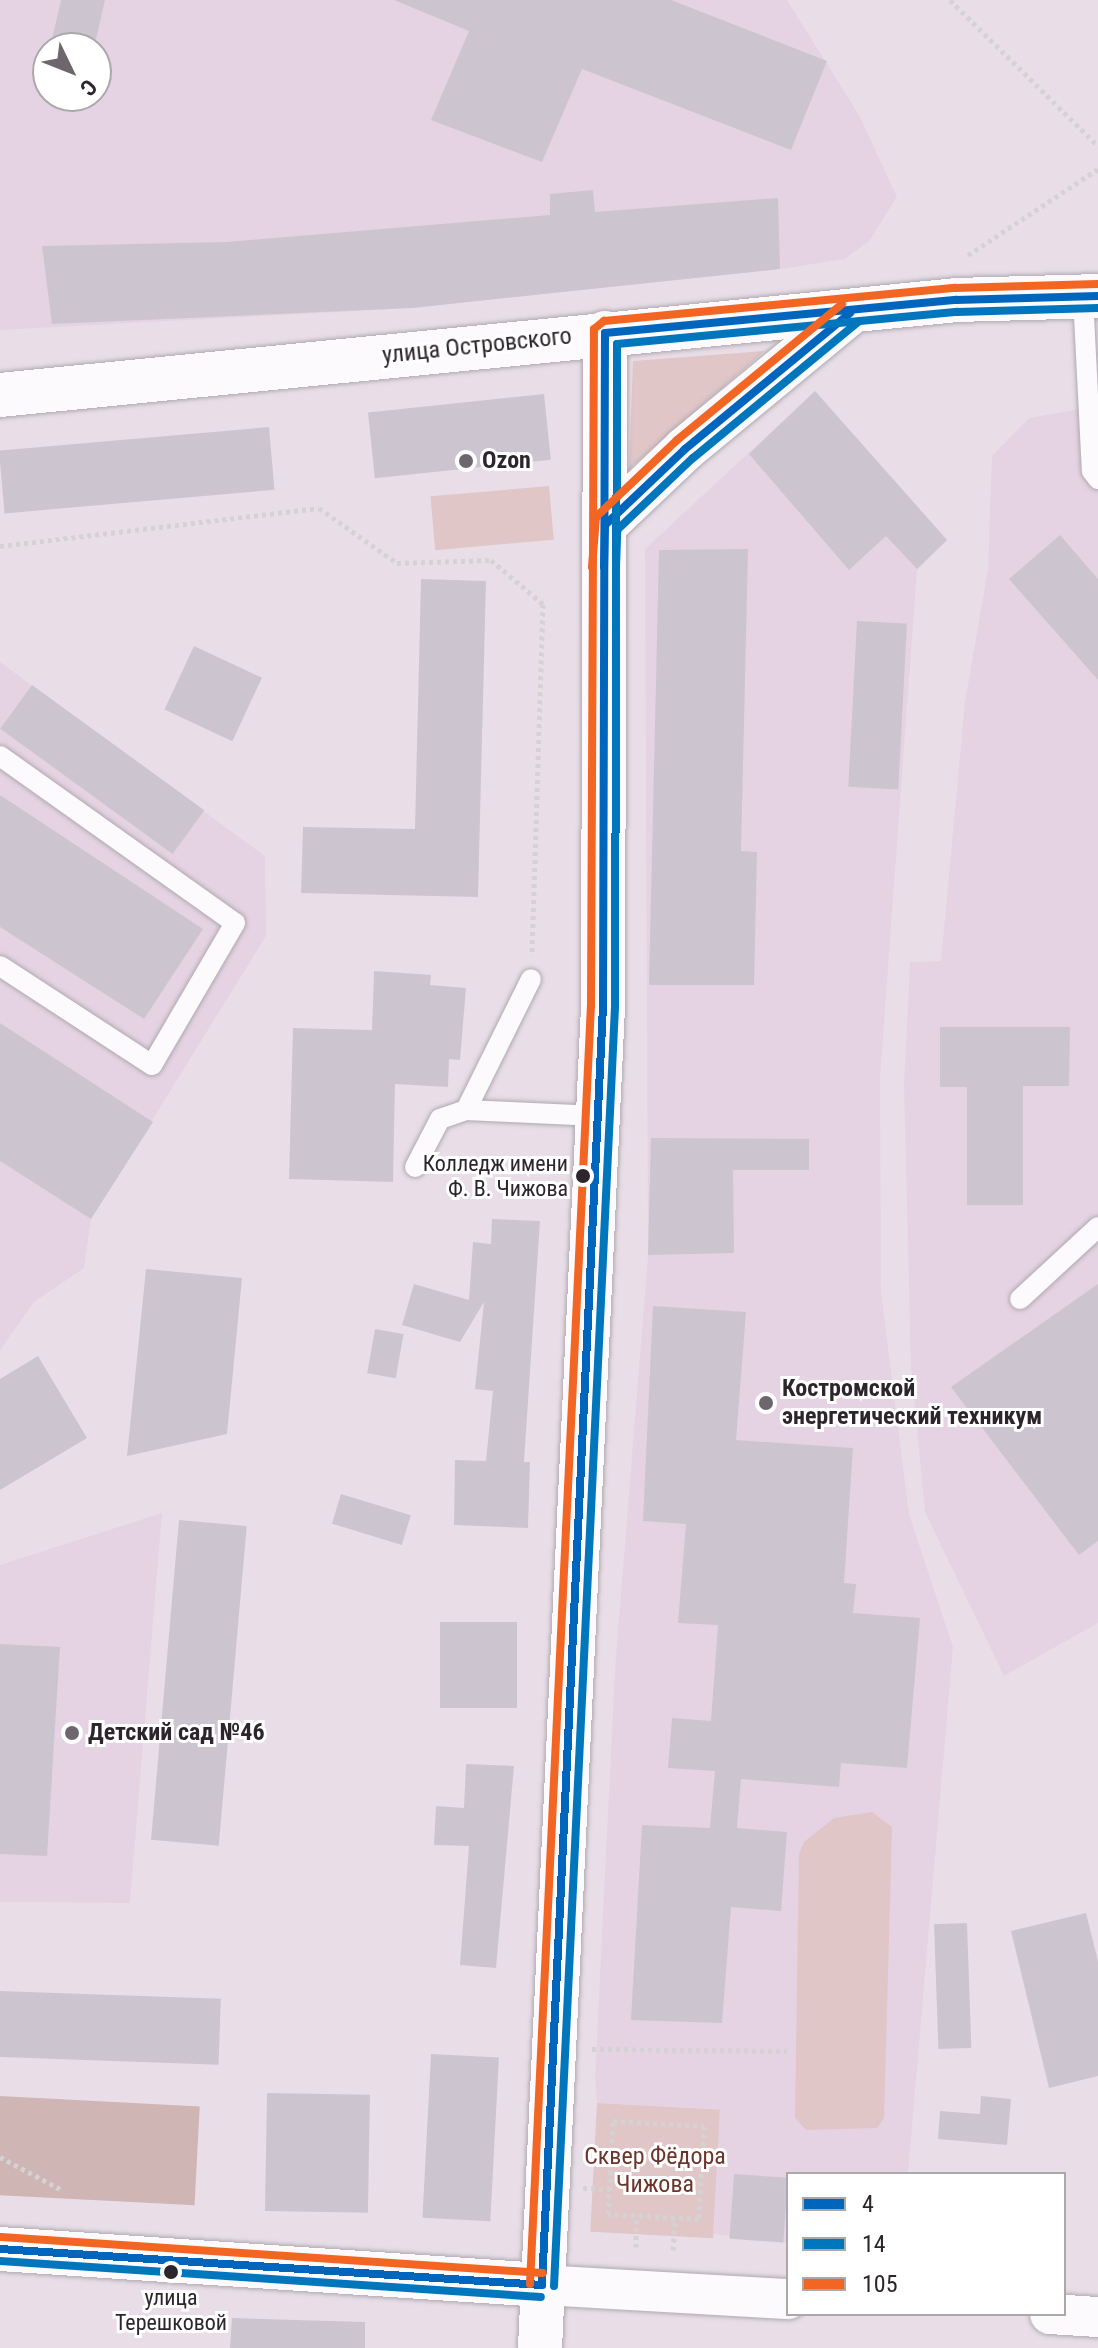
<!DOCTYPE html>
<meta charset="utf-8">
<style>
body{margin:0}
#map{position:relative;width:1098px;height:2348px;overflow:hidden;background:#e9dee8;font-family:"Roboto Condensed",sans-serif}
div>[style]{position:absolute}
.built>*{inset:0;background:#e5d3e3}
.green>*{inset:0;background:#e0c6c7;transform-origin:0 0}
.forest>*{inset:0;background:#d0b5b5;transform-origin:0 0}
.building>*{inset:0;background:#ccc5d0;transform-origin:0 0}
.path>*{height:5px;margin-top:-2.5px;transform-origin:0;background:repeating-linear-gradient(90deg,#d5d2d4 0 4px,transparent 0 8px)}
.roads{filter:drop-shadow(0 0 2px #b0a9b0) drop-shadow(0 0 2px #b0a9b0)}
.lane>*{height:20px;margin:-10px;padding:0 10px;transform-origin:10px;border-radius:10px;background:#fcfafc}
.street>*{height:40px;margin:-20px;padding:0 20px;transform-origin:20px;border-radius:20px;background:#fcfafc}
.secondary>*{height:44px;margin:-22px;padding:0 22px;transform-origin:22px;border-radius:22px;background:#fcfafc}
.bus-1>*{height:8px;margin:-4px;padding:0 4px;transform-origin:4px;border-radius:4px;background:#0065bd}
.bus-2>*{height:8px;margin:-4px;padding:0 4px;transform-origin:4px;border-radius:4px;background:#0076bd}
.bus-3>*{height:8px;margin:-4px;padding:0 4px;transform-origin:4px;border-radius:4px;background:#f26522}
.dots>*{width:22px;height:22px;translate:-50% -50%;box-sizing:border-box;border:4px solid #fff;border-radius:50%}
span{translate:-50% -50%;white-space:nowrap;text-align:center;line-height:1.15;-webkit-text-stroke:6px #fff;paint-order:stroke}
.bus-label{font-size:22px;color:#2c252b}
.right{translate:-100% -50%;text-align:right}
.street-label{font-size:24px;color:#2c252b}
.poi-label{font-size:24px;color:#2c252b;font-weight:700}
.left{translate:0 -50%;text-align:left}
.park-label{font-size:24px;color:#6c352b}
.legend{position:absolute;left:786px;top:2172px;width:280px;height:144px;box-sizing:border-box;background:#fff;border:2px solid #aba8aa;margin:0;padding:10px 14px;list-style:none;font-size:24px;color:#2c252b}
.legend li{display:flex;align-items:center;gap:16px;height:40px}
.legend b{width:40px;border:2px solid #aba8aa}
.north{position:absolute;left:32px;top:32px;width:80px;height:80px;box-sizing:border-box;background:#fff;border:2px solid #aba8aa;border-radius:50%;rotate:133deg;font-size:22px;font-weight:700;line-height:32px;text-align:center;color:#2c252b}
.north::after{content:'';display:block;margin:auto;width:28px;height:36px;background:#6e666d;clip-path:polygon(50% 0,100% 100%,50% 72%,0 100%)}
</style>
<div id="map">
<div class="built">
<i style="clip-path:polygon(evenodd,0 0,787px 0,859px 115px,897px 197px,869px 241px,845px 259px,780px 269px,412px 308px,0 330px,0 0,48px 48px,96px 48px,96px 96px,48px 96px,48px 48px)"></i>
<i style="clip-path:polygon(815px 391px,947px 540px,917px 570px,880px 1078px,881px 1292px,909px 1514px,953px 1647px,908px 2174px,788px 2174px,788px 2243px,714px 2234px,719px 2109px,597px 2103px,595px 2079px,615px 1669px,648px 1255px,645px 549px)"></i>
<i style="clip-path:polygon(1098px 406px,1098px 1623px,1004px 1676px,925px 1512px,911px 1368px,904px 1084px,910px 962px,941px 961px,965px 702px,988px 569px,992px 456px,1029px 418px)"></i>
<i style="clip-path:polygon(0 662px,265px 856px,266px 936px,91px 1219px,84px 1268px,34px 1302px,0 1350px)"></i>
<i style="clip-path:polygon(162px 1513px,130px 1903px,0 1902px,0 1565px)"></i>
</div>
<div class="green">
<i style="clip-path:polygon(765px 351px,632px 466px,629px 470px,633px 361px)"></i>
<i style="left:549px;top:486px;width:54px;height:119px;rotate:85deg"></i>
<i style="clip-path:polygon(872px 1812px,892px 1827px,884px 2118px,877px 2128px,806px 2130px,795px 2118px,799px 1854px,804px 1842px,834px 1818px)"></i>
<i style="left:597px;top:2103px;width:123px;height:129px;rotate:3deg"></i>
</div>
<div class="forest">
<i style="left:0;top:2096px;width:200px;height:99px;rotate:3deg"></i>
</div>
<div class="building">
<i style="clip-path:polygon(61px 0,105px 0,94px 48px,50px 48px)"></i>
<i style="clip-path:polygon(394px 0,671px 0,827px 61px,791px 150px,582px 69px,542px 162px,431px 120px,469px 31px)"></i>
<i style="clip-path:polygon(48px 57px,48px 96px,82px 96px,80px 106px,39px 96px)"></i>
<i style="clip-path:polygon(593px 190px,595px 212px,778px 198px,780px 269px,412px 308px,52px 324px,42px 246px,227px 242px,550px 215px,550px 194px)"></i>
<i style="clip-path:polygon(815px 391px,947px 540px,917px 569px,886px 536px,849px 570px,749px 454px)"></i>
<i style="left:544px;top:394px;width:66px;height:177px;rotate:84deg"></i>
<i style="left:269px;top:427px;width:63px;height:271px;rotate:85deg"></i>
<i style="clip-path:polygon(1060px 535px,1098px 579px,1098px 680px,1009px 579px)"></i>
<i style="clip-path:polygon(748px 549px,741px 851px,757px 852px,754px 985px,649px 985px,659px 550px)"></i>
<i style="clip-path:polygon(421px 579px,486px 581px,478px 897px,301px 893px,303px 827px,415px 829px)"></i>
<i style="left:857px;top:621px;width:50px;height:166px;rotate:3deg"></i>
<i style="left:194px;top:646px;width:75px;height:70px;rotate:25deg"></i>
<i style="left:32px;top:685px;width:213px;height:54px;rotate:36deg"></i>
<i style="clip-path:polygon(0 795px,203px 929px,144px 1019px,0 927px)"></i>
<i style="clip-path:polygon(374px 971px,431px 975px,430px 985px,466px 988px,460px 1060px,449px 1059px,448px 1087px,395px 1084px,393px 1182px,289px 1179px,293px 1028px,372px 1030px)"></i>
<i style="clip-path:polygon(0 1023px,153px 1122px,91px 1219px,0 1161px)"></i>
<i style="clip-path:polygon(940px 1027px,1070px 1027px,1069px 1086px,1023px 1086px,1023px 1205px,967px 1205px,967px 1087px,940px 1087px)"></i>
<i style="clip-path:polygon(651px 1138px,809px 1139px,809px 1170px,733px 1170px,734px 1253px,648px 1255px)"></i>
<i style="clip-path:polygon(492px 1219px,540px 1221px,524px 1462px,530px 1462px,528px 1528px,454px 1525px,455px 1460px,486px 1461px,493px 1391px,475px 1389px,484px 1302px,460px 1342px,402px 1325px,414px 1284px,469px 1300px,473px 1242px,491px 1244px)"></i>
<i style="clip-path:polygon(146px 1269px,242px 1278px,227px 1434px,127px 1456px)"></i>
<i style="clip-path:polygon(1098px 1284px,1098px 1541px,1079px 1555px,951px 1387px)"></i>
<i style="clip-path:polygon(653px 1306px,746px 1312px,736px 1440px,853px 1448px,844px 1583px,856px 1584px,853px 1613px,920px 1618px,907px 1768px,841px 1763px,839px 1787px,741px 1779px,737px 1828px,787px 1832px,781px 1911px,731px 1907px,722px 2023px,631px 2020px,642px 1825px,710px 1828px,715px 1771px,668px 1768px,672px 1718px,711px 1721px,718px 1625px,678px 1623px,686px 1524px,643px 1521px)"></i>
<i style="left:375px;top:1329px;width:29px;height:45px;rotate:10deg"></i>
<i style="clip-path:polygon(38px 1356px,87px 1438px,0 1490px,0 1379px)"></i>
<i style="left:341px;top:1494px;width:73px;height:31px;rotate:17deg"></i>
<i style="left:179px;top:1520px;width:68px;height:321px;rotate:5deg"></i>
<i style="left:440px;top:1622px;width:77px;height:86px"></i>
<i style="clip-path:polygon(0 1644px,60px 1647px,47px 1856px,0 1854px)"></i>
<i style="clip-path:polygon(466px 1764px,514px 1766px,496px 1968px,460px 1965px,469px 1846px,434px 1845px,436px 1806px,464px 1808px)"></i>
<i style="clip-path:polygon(1086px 1913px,1098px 1961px,1098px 2076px,1049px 2088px,1011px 1931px)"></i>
<i style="left:967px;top:1923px;width:125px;height:33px;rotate:88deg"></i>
<i style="left:0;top:1991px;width:221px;height:66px;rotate:2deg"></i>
<i style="left:431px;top:2054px;width:68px;height:164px;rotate:3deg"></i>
<i style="left:267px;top:2093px;width:103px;height:118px;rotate:1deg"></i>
<i style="clip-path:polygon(981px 2096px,1011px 2099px,1007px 2145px,938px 2139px,940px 2111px,980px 2114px)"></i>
<i style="left:734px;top:2174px;width:54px;height:65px;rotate:4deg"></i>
<i style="clip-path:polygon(232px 2318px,365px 2322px,365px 2348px,230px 2348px)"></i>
</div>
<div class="path">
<i style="left:950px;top:0;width:208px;rotate:44.6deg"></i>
<i style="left:968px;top:255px;width:156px;rotate:-33.5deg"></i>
<i style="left:0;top:546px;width:321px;rotate:-6.8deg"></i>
<i style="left:319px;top:508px;width:95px;rotate:35.2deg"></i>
<i style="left:397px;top:563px;width:94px;rotate:-1.8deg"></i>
<i style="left:491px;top:560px;width:68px;rotate:40.2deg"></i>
<i style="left:543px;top:604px;width:352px;rotate:91.8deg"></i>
<i style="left:592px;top:2049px;width:195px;rotate:0.6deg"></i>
<i style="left:613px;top:2121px;width:91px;rotate:3.1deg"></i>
<i style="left:704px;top:2126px;width:93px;rotate:93.1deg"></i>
<i style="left:699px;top:2219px;width:91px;rotate:-176.9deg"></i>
<i style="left:608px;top:2214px;width:93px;rotate:-86.9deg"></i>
<i style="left:585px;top:2149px;width:26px;rotate:4deg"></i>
<i style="left:0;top:2157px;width:70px;rotate:28deg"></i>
<i style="left:583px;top:2188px;width:27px;rotate:2deg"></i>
<i style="left:636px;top:2247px;width:31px;rotate:-90deg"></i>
<i style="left:673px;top:2250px;width:32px;rotate:-86deg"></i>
</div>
<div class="roads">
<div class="lane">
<i style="left:1083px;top:296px;width:175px;rotate:87.1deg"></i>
<i style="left:1092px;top:471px;width:10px;rotate:53deg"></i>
<i style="left:0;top:756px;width:288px;rotate:35.4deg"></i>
<i style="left:235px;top:923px;width:164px;rotate:120.3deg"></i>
<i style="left:152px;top:1065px;width:181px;rotate:-146.9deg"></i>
<i style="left:466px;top:1110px;width:132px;rotate:2.6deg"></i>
<i style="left:415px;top:1167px;width:54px;rotate:-62.5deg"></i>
<i style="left:440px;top:1119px;width:28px;rotate:-19deg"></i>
<i style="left:466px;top:1110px;width:146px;rotate:-63.6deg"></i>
<i style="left:1020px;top:1299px;width:106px;rotate:-42.7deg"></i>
</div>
<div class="street">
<i style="left:542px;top:2285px;width:246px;rotate:3.3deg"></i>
<i style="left:1050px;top:2314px;width:48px;rotate:3.6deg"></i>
</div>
<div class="secondary">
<i style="left:0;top:395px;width:961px;rotate:-5.67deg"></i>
<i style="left:956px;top:300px;width:142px;rotate:-1.6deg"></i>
<i style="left:605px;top:525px;width:110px;rotate:-43.5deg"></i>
<i style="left:685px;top:449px;width:214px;rotate:-39.5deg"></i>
<i style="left:0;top:2249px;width:543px;rotate:3.8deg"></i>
<i style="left:540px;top:2348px;width:1343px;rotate:-87.31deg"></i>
<i style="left:603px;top:1006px;width:673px;rotate:-89.83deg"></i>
</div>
</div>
<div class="bus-1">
<i style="left:604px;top:567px;width:42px;rotate:-88.6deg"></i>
<i style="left:605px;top:525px;width:110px;rotate:-43.5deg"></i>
<i style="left:685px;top:449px;width:214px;rotate:-39.5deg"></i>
<i style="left:0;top:2249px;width:543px;rotate:3.8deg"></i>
<i style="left:542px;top:2285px;width:1280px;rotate:-87.27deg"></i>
<i style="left:603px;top:1006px;width:673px;rotate:-89.83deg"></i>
<i style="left:605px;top:333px;width:353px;rotate:-5.4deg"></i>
<i style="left:956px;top:300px;width:142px;rotate:-1.6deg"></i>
</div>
<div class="bus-2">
<i style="left:616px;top:567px;width:37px;rotate:-88deg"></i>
<i style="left:617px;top:530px;width:105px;rotate:-43.5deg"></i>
<i style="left:693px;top:458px;width:214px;rotate:-39.5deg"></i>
<i style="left:0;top:2261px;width:542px;rotate:3.81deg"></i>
<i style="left:554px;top:2286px;width:1280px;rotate:-87.27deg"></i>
<i style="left:615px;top:1007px;width:663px;rotate:-89.83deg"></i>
<i style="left:617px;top:344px;width:342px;rotate:-5.4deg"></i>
<i style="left:957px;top:312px;width:141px;rotate:-1.6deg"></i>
</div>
<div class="bus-3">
<i style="left:592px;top:567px;width:50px;rotate:-85.4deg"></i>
<i style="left:596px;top:517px;width:112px;rotate:-43.5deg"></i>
<i style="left:677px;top:440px;width:214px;rotate:-39.5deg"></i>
<i style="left:1px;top:2237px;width:543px;rotate:3.8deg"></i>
<i style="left:530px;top:2284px;width:1279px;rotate:-87.27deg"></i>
<i style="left:591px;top:1006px;width:677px;rotate:-89.75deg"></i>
<i style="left:594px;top:329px;width:13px;rotate:-39deg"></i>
<i style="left:604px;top:321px;width:353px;rotate:-5.4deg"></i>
<i style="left:955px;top:288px;width:143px;rotate:-1.6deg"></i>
</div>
<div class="dots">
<i style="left:466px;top:461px;background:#6e666d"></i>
<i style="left:583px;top:1176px;background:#2c252b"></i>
<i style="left:766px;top:1403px;background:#6e666d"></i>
<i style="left:72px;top:1733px;background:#6e666d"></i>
<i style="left:171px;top:2272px;background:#2c252b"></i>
</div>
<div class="bus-label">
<span class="right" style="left:568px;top:1176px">Колледж имени<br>Ф. В. Чижова</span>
<span style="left:171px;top:2310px">улица<br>Терешковой</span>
</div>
<div class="street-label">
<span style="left:477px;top:346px;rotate:-6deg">улица Островского</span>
</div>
<div class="poi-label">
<span class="left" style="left:482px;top:461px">Ozon</span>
<span class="left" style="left:782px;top:1403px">Костромской<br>энергетический техникум</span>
<span class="left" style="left:88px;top:1733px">Детский сад №46</span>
</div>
<div class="park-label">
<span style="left:655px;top:2171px">Сквер Фёдора<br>Чижова</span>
</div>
<ul class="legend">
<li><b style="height:10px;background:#0065bd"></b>4</li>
<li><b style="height:10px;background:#0076bd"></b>14</li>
<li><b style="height:10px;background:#f26522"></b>105</li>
</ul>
<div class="north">С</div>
</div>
